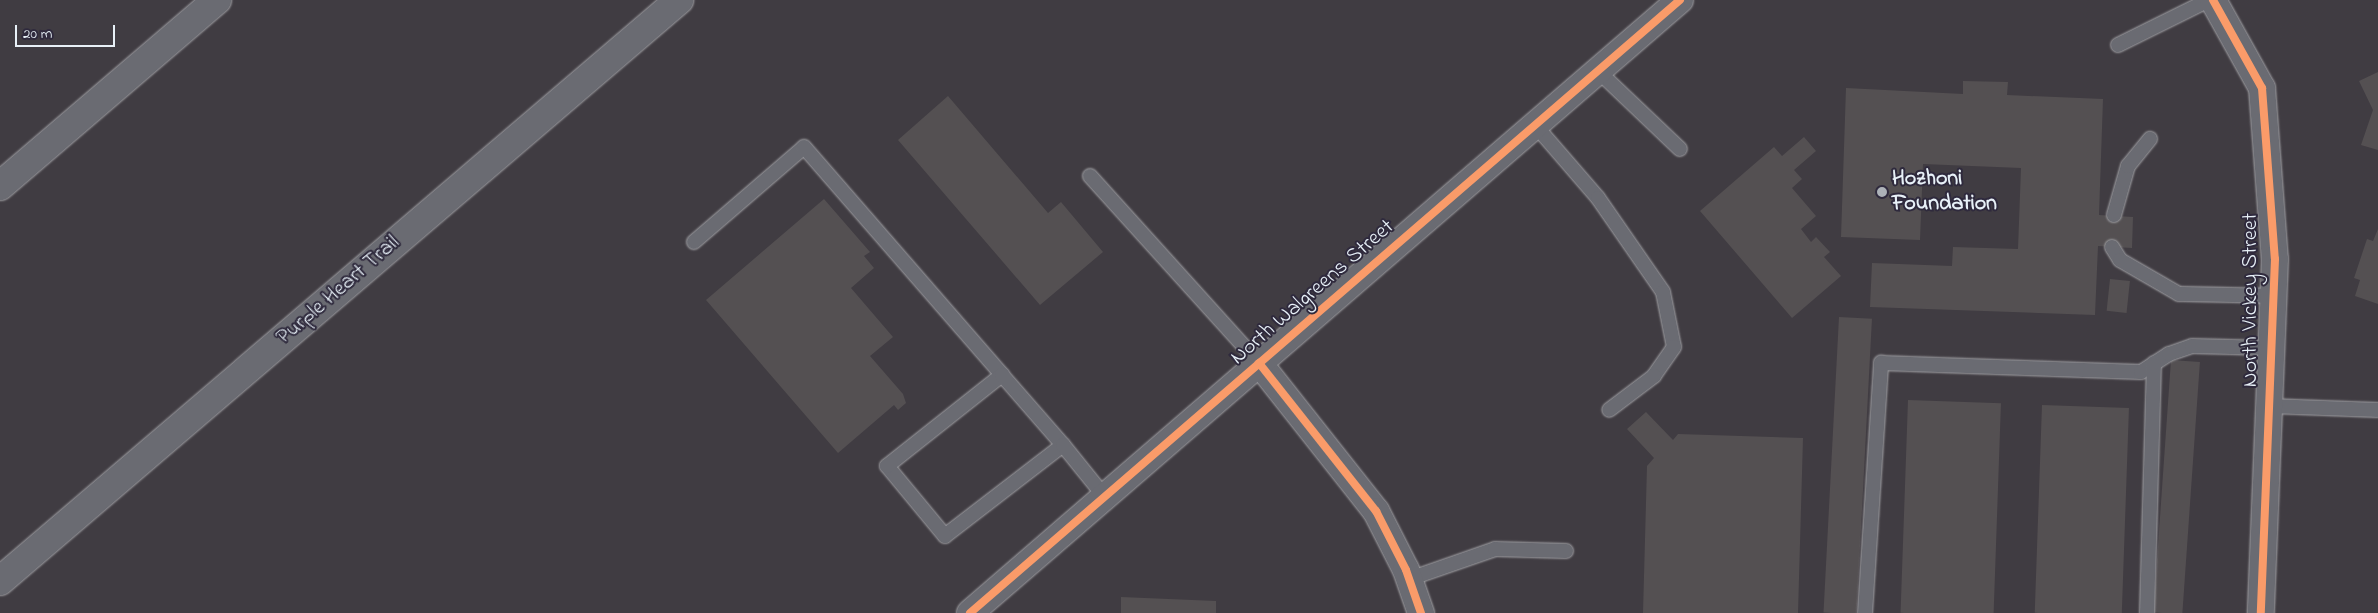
<!DOCTYPE html>
<style>
body{margin:0}
#map{position:relative;width:2378px;height:613px;overflow:hidden;background:#403c42;font-family:"Indie Flower",sans-serif}
div>[style]{position:absolute}
.building>*{inset:0;background:#545052;transform-origin:0 0}
.roads{filter:drop-shadow(0 0 1px #9f9fa3) drop-shadow(0 0 1px #9f9fa3)}
.service>*{height:14px;margin:-7px;padding:0 7px;transform-origin:7px;border-radius:7px;background:#6a6b72}
.minor>*{height:26px;margin:-13px;padding:0 13px;transform-origin:13px;border-radius:13px;background:#6a6b72}
.motorway>*{height:28px;margin:-14px;padding:0 14px;transform-origin:14px;border-radius:14px;background:#6a6b72}
.cycleway>*{height:8px;margin:-4px;padding:0 4px;transform-origin:4px;border-radius:4px;background:#fa9b69}
.dots>*{width:14px;height:14px;translate:-50% -50%;box-sizing:border-box;border:2px solid #2f2a3d;border-radius:50%}
span{translate:-50% -50%;white-space:nowrap;text-align:center;line-height:1.15;-webkit-text-stroke:4px #2f2a3d;paint-order:stroke}
.poi-label{font-size:22px;color:#e8f1f8;font-weight:700}
.left{translate:0 -50%;text-align:left}
.street-label{font-size:22px;color:#e8f1f8}
.scale{position:absolute;left:15px;top:25px;width:100px;height:22px;box-sizing:border-box;border:2px solid #e8f1f8;border-top:0;padding-left:6px;font-size:15px;line-height:18px;white-space:nowrap;color:#e8f1f8;-webkit-text-stroke:4px #2f2a3d;paint-order:stroke}
</style>
<div id="map">
<div class="building">
<i style="clip-path:polygon(2378px 72px,2378px 150px,2361px 145px,2373px 110px,2359px 81px)"></i>
<i style="clip-path:polygon(1963px 81px,2008px 82px,2007px 95px,2103px 99px,2099px 215px,2133px 217px,2132px 248px,2098px 246px,2095px 315px,1870px 307px,1872px 263px,1952px 266px,1953px 247px,2018px 249px,2021px 168px,1923px 164px,1920px 240px,1841px 237px,1846px 88px,1963px 94px)"></i>
<i style="clip-path:polygon(948px 96px,1048px 213px,1061px 202px,1103px 252px,1040px 305px,898px 140px)"></i>
<i style="clip-path:polygon(1804px 137px,1816px 151px,1794px 170px,1802px 179px,1792px 188px,1816px 216px,1801px 229px,1811px 242px,1816px 237px,1830px 252px,1824px 257px,1841px 276px,1792px 318px,1700px 211px,1774px 147px,1782px 156px)"></i>
<i style="clip-path:polygon(824px 199px,870px 252px,864px 256px,874px 268px,851px 288px,893px 337px,870px 356px,903px 394px,906px 403px,898px 410px,894px 405px,838px 453px,706px 300px)"></i>
<i style="clip-path:polygon(2378px 229px,2378px 304px,2355px 296px,2360px 280px,2354px 278px,2367px 239px,2373px 241px)"></i>
<i style="left:2110px;top:279px;width:20px;height:32px;rotate:6deg"></i>
<i style="left:1839px;top:317px;width:33px;height:296px;rotate:3deg"></i>
<i style="left:2171px;top:360px;width:29px;height:253px;rotate:4deg"></i>
<i style="left:1908px;top:400px;width:93px;height:213px;rotate:2deg"></i>
<i style="left:2042px;top:405px;width:87px;height:208px;rotate:2deg"></i>
<i style="clip-path:polygon(1646px 412px,1673px 440px,1678px 434px,1803px 438px,1798px 613px,1643px 613px,1647px 466px,1654px 458px,1627px 429px)"></i>
<i style="clip-path:polygon(1121px 597px,1216px 601px,1216px 613px,1121px 613px)"></i>
</div>
<div class="roads">
<div class="service">
<i style="left:2118px;top:45px;width:102px;rotate:-26.3deg"></i>
<i style="left:1598px;top:71px;width:113px;rotate:43.6deg"></i>
<i style="left:1535px;top:125px;width:96px;rotate:49.2deg"></i>
<i style="left:1598px;top:198px;width:114px;rotate:55.3deg"></i>
<i style="left:1663px;top:292px;width:56px;rotate:78.7deg"></i>
<i style="left:1674px;top:347px;width:35px;rotate:125deg"></i>
<i style="left:1654px;top:376px;width:56px;rotate:142.9deg"></i>
<i style="left:1090px;top:176px;width:252px;rotate:47.9deg"></i>
<i style="left:2114px;top:215px;width:51px;rotate:-74.1deg"></i>
<i style="left:2128px;top:166px;width:35px;rotate:-51deg"></i>
<i style="left:694px;top:242px;width:145px;rotate:-40.8deg"></i>
<i style="left:804px;top:147px;width:302px;rotate:49deg"></i>
<i style="left:2112px;top:247px;width:15px;rotate:58deg"></i>
<i style="left:2120px;top:260px;width:68px;rotate:30deg"></i>
<i style="left:2179px;top:294px;width:94px;rotate:1.2deg"></i>
<i style="left:2269px;top:406px;width:109px;rotate:2.1deg"></i>
<i style="left:1063px;top:445px;width:149px;rotate:142.4deg"></i>
<i style="left:945px;top:536px;width:91px;rotate:-129.6deg"></i>
<i style="left:887px;top:466px;width:147px;rotate:-38.4deg"></i>
<i style="left:1002px;top:375px;width:93px;rotate:48.9deg"></i>
<i style="left:1063px;top:445px;width:67px;rotate:51.1deg"></i>
<i style="left:1409px;top:579px;width:91px;rotate:-19.2deg"></i>
<i style="left:1495px;top:549px;width:71px;rotate:1.6deg"></i>
<i style="left:1865px;top:613px;width:251px;rotate:-86.3deg"></i>
<i style="left:1881px;top:363px;width:260px;rotate:2deg"></i>
<i style="left:2141px;top:372px;width:33px;rotate:-33deg"></i>
<i style="left:2169px;top:354px;width:24px;rotate:-19deg"></i>
<i style="left:2192px;top:346px;width:79px;rotate:1.5deg"></i>
<i style="left:2147px;top:613px;width:250px;rotate:-88.4deg"></i>
</div>
<div class="minor">
<i style="left:2213px;top:0;width:101px;rotate:60.9deg"></i>
<i style="left:2262px;top:88px;width:171px;rotate:85.7deg"></i>
<i style="left:2275px;top:259px;width:354px;rotate:92.3deg"></i>
<i style="left:1259px;top:363px;width:189px;rotate:51.7deg"></i>
<i style="left:1376px;top:511px;width:66px;rotate:63deg"></i>
<i style="left:1406px;top:570px;width:46px;rotate:70.8deg"></i>
<i style="left:970px;top:613px;width:938px;rotate:-40.81deg"></i>
</div>
<div class="motorway">
<i style="left:0;top:186px;width:286px;rotate:-40.6deg"></i>
<i style="left:0;top:581px;width:894px;rotate:-40.55deg"></i>
</div>
</div>
<div class="cycleway">
<i style="left:2213px;top:0;width:101px;rotate:60.9deg"></i>
<i style="left:2262px;top:88px;width:171px;rotate:85.7deg"></i>
<i style="left:2275px;top:259px;width:354px;rotate:92.3deg"></i>
<i style="left:1259px;top:363px;width:189px;rotate:51.7deg"></i>
<i style="left:1376px;top:511px;width:66px;rotate:63deg"></i>
<i style="left:1406px;top:570px;width:46px;rotate:70.8deg"></i>
<i style="left:970px;top:613px;width:938px;rotate:-40.81deg"></i>
</div>
<div class="dots">
<i style="left:1882px;top:192px;background:#adb2b8"></i>
</div>
<div class="poi-label">
<span class="left" style="left:1892px;top:192px">Hozhoni<br>Foundation</span>
</div>
<div class="street-label">
<span style="left:339px;top:291px;rotate:-41deg">Purple Heart Trail</span>
<span style="left:1313px;top:293px;rotate:-41deg">North Walgreens Street</span>
<span style="left:2252px;top:300px;rotate:-90deg">North Vickey Street</span>
</div>
<div class="scale">20 m</div>
</div>
